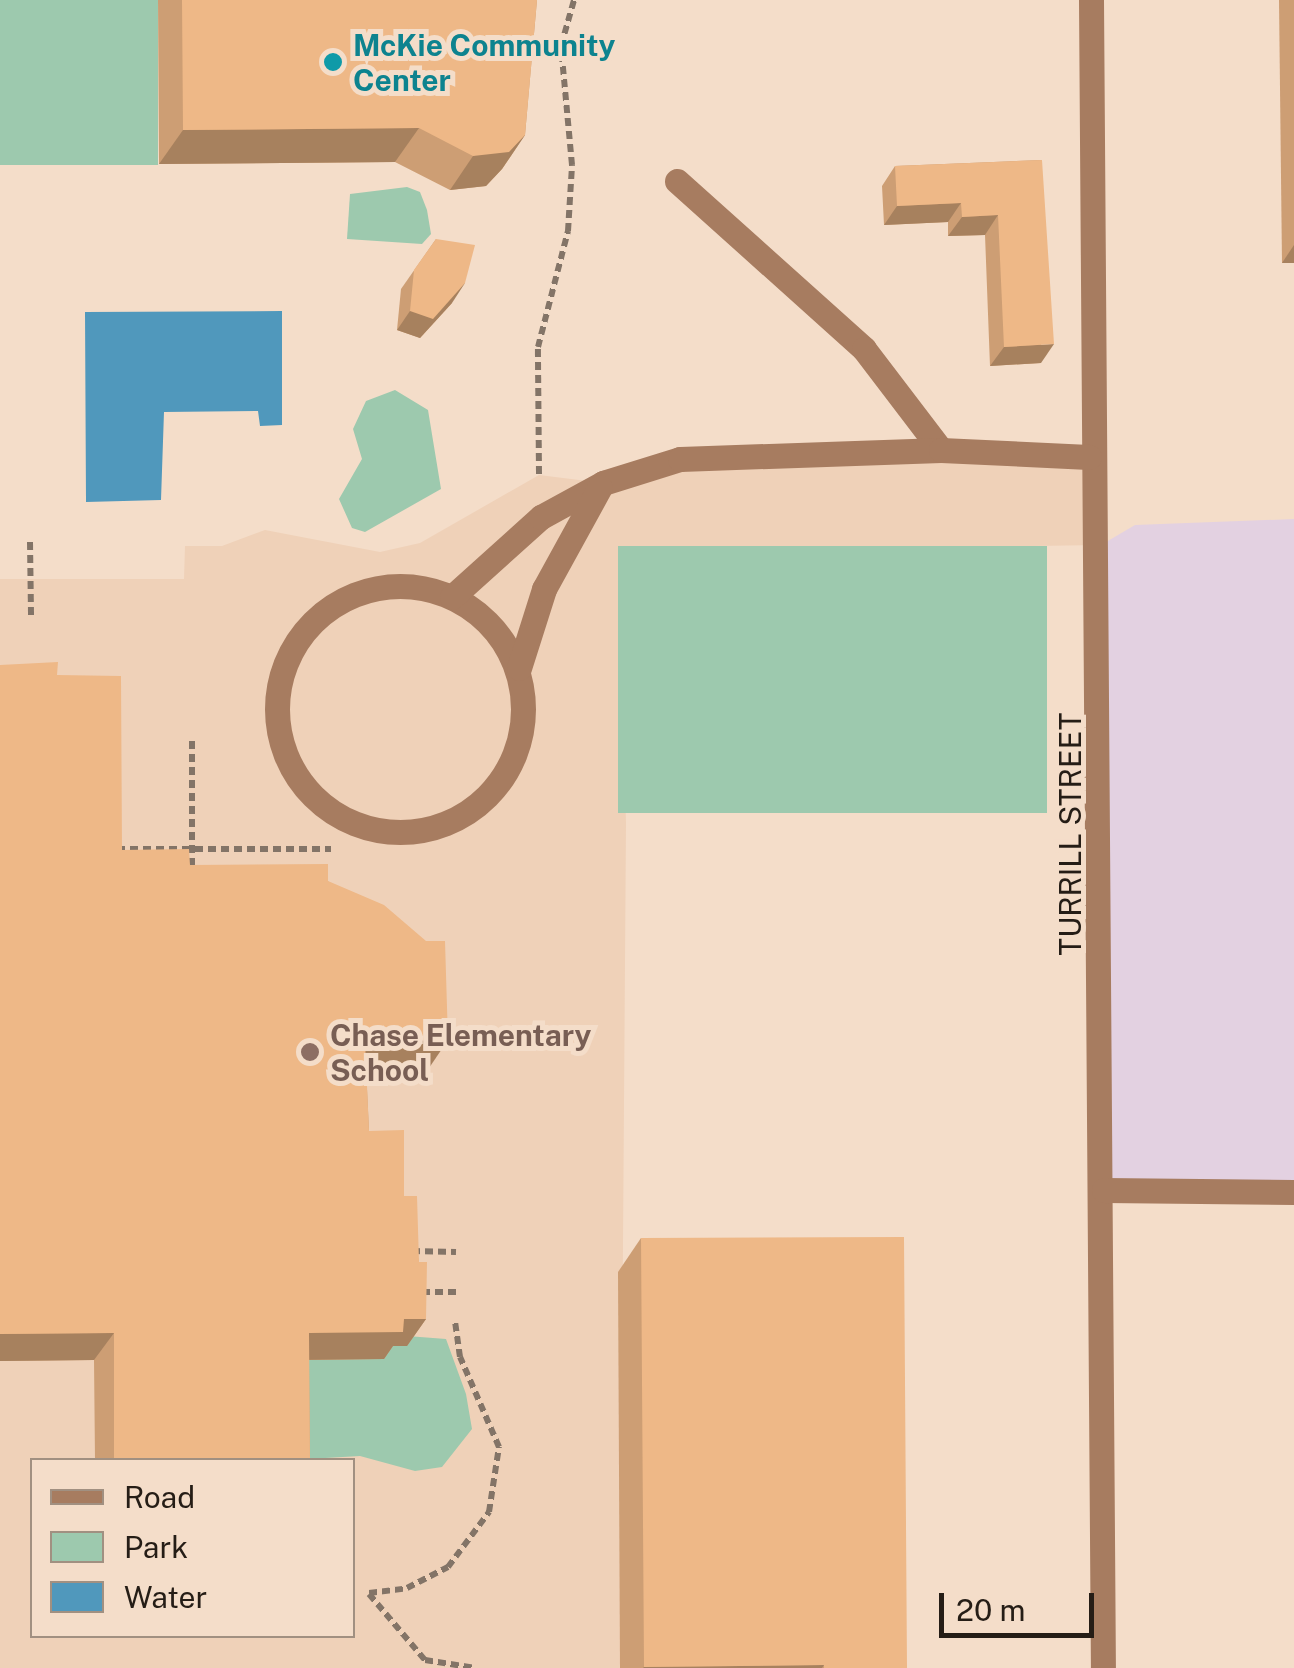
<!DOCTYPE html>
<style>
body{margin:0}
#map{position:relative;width:1294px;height:1668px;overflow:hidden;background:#f4ddc9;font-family:"Public Sans",sans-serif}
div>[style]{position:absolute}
.commercial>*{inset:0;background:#e3d1e1}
.built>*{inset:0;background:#efd1b8}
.green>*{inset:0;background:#9dc9ae;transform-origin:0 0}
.water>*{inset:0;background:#5098bc}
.path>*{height:6px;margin-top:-3px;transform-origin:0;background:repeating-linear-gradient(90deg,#837467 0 8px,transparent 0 13px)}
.minor>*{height:25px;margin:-12.5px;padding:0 12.5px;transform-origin:12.5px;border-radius:12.5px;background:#a77c60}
.minor>.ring{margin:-12.5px;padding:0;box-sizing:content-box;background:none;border:25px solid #a77c60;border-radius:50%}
.wall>*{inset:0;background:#cd9e74}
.shaded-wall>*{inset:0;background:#a7815e}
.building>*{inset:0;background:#eeb887}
.dots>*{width:28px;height:28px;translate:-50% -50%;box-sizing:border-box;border:5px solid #f4ddc9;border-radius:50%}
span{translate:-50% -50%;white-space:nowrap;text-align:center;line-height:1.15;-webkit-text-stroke:10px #f4ddc9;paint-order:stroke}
.culture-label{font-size:30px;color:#0d838f;font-weight:700}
.left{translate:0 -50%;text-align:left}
.street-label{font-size:30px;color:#251d16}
.education-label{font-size:30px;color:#785e54;font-weight:700}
.legend{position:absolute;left:30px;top:1458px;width:325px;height:180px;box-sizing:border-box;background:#f4ddc9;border:2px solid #a19081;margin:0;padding:12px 18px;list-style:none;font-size:30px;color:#251d16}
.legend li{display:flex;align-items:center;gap:20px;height:50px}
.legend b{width:50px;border:2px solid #a19081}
.scale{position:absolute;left:939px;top:1593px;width:155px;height:45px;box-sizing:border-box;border:5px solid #251d16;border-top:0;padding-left:12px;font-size:30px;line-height:35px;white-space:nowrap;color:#251d16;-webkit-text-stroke:8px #f4ddc9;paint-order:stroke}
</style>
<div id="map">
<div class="commercial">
<i style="clip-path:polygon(1294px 519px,1294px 1192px,1104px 1190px,1101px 545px,1135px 525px)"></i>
</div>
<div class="built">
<i style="clip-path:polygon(evenodd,1089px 457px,1101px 545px,618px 552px,626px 823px,620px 1668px,0 1668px,0 579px,184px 579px,185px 546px,222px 546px,265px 530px,380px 552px,420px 543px,539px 475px,603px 483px,680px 459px,1089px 457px,32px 1460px,352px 1460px,352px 1636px,32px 1636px,32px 1460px)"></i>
</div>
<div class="green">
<i style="left:0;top:0;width:158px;height:165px"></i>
<i style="clip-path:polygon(407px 187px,420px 192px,427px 210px,431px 234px,422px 244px,347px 239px,350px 194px)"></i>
<i style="clip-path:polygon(395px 390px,428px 410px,441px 489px,365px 532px,352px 528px,339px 499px,362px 459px,353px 429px,366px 401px)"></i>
<i style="left:1047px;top:546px;width:267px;height:429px;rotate:90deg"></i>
<i style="clip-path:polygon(407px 1336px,446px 1339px,466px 1394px,472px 1429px,442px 1467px,415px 1471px,360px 1456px,291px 1460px,229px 1360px,384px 1359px,385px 1347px)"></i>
</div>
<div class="water">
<i style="clip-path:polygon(282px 311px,282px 425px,260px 426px,258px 411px,164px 412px,161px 500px,86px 502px,85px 312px)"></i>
</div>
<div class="path">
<i style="left:539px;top:474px;width:127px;rotate:-90.5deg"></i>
<i style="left:538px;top:347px;width:120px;rotate:-75.5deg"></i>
<i style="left:568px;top:231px;width:66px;rotate:-86.5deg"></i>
<i style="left:572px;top:165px;width:120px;rotate:-95.3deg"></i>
<i style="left:561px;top:46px;width:48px;rotate:-74.2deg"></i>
<i style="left:30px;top:542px;width:75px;rotate:89.2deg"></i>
<i style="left:192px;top:741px;width:129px;rotate:90deg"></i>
<i style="left:117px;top:849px;width:214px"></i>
<i style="left:412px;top:1251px;width:44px;rotate:1.3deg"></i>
<i style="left:422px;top:1292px;width:34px"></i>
<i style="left:369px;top:1593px;width:38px;rotate:-7deg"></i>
<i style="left:407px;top:1588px;width:46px;rotate:-27.1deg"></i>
<i style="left:448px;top:1567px;width:69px;rotate:-53.3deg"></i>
<i style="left:489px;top:1512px;width:66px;rotate:-81.3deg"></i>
<i style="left:499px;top:1447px;width:98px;rotate:-113.4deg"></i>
<i style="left:460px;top:1357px;width:36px;rotate:-98deg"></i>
<i style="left:369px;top:1594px;width:87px;rotate:49.7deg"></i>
<i style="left:425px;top:1660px;width:51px;rotate:9.1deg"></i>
</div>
<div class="minor">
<i style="left:1091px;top:0;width:1668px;rotate:89.59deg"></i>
<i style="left:677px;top:181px;width:251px;rotate:41.9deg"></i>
<i style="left:864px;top:349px;width:127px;rotate:52.7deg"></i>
<i class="ring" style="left:277px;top:586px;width:221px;height:221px"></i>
<i style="left:452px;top:597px;width:120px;rotate:-42deg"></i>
<i style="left:541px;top:517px;width:71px;rotate:-28.7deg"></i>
<i style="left:603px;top:483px;width:81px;rotate:-17.3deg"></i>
<i style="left:680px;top:459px;width:261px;rotate:-2deg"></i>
<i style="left:941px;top:450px;width:148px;rotate:2.7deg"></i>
<i style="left:519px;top:668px;width:83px;rotate:-72.4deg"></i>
<i style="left:544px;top:589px;width:116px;rotate:-61.2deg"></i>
<i style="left:1104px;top:1190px;width:190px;rotate:0.6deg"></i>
</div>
<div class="wall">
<i style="clip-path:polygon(158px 0,537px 0,525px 135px,502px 169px,486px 186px,450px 190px,395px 162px,159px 164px)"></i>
<i style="clip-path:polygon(1279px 0,1294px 0,1294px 263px,1282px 263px)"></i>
<i style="clip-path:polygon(1042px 160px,1041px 363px,990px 366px,985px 235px,948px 236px,948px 222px,884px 225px,882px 186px,895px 166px)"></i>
<i style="clip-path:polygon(436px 239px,452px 303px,420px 338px,397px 330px,401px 289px)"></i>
<i style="clip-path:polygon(0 665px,57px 675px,122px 850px,190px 865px,328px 881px,429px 1068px,366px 1068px,369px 1131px,404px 1196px,419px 1262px,426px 1319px,407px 1346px,393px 1346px,384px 1359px,309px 1360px,310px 1460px,95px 1460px,94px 1360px,0 1361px)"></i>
<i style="clip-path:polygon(641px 1238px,907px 1668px,620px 1668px,618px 1272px)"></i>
</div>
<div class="shaded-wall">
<i style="clip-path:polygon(419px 128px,395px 162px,159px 164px,183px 130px)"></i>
<i style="clip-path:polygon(525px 135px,502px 169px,486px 186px,450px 190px,473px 156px)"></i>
<i style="clip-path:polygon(961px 203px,948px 222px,884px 225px,897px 206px)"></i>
<i style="clip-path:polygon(998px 215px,985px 235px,948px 236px,962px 217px)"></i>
<i style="clip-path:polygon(1294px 245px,1294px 263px,1282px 263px)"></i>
<i style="clip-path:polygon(465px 283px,452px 303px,420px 338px,397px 330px,410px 311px)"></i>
<i style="clip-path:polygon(1054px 344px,1041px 363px,990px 366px,1004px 347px)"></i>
<i style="clip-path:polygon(448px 1040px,429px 1068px,346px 1068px,365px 1041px)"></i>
<i style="clip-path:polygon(404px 1319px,426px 1319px,407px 1346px,393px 1346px,384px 1359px,290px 1360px,309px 1333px)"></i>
<i style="clip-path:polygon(114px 1333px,94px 1360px,0 1361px,0 1334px)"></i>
<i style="clip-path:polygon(824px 1665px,822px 1668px,643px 1668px,644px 1667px)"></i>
</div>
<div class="building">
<i style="clip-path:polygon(182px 0,537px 0,525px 135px,509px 152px,473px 156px,419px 128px,183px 130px)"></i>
<i style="clip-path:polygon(1042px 160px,1054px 344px,1004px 347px,998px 215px,962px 217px,961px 203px,897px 206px,895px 166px)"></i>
<i style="clip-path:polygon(436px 239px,475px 245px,465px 283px,433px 319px,410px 311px,414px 270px)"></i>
<i style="clip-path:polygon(58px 662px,57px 675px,121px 676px,122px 850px,189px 849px,190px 865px,328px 864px,328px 881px,384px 905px,426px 941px,445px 941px,448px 1040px,365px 1041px,369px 1131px,404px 1130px,404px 1196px,417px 1196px,419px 1262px,427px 1262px,426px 1319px,404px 1319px,403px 1332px,309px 1333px,310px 1460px,114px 1460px,114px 1333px,0 1334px,0 665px)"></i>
<i style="clip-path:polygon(904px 1237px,907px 1668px,824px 1668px,824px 1665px,644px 1667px,641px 1238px)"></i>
</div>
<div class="dots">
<i style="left:333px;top:62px;background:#0f9aa8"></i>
<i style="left:310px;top:1052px;background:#8d6e63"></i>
</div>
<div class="culture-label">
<span class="left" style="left:353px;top:62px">McKie Community<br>Center</span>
</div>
<div class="street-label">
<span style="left:1070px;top:834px;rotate:-90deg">TURRILL STREET</span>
</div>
<div class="education-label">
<span class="left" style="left:330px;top:1052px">Chase Elementary<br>School</span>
</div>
<ul class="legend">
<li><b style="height:12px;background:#a77c60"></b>Road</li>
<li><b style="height:28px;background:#9dc9ae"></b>Park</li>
<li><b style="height:28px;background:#5098bc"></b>Water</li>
</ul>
<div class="scale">20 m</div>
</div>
